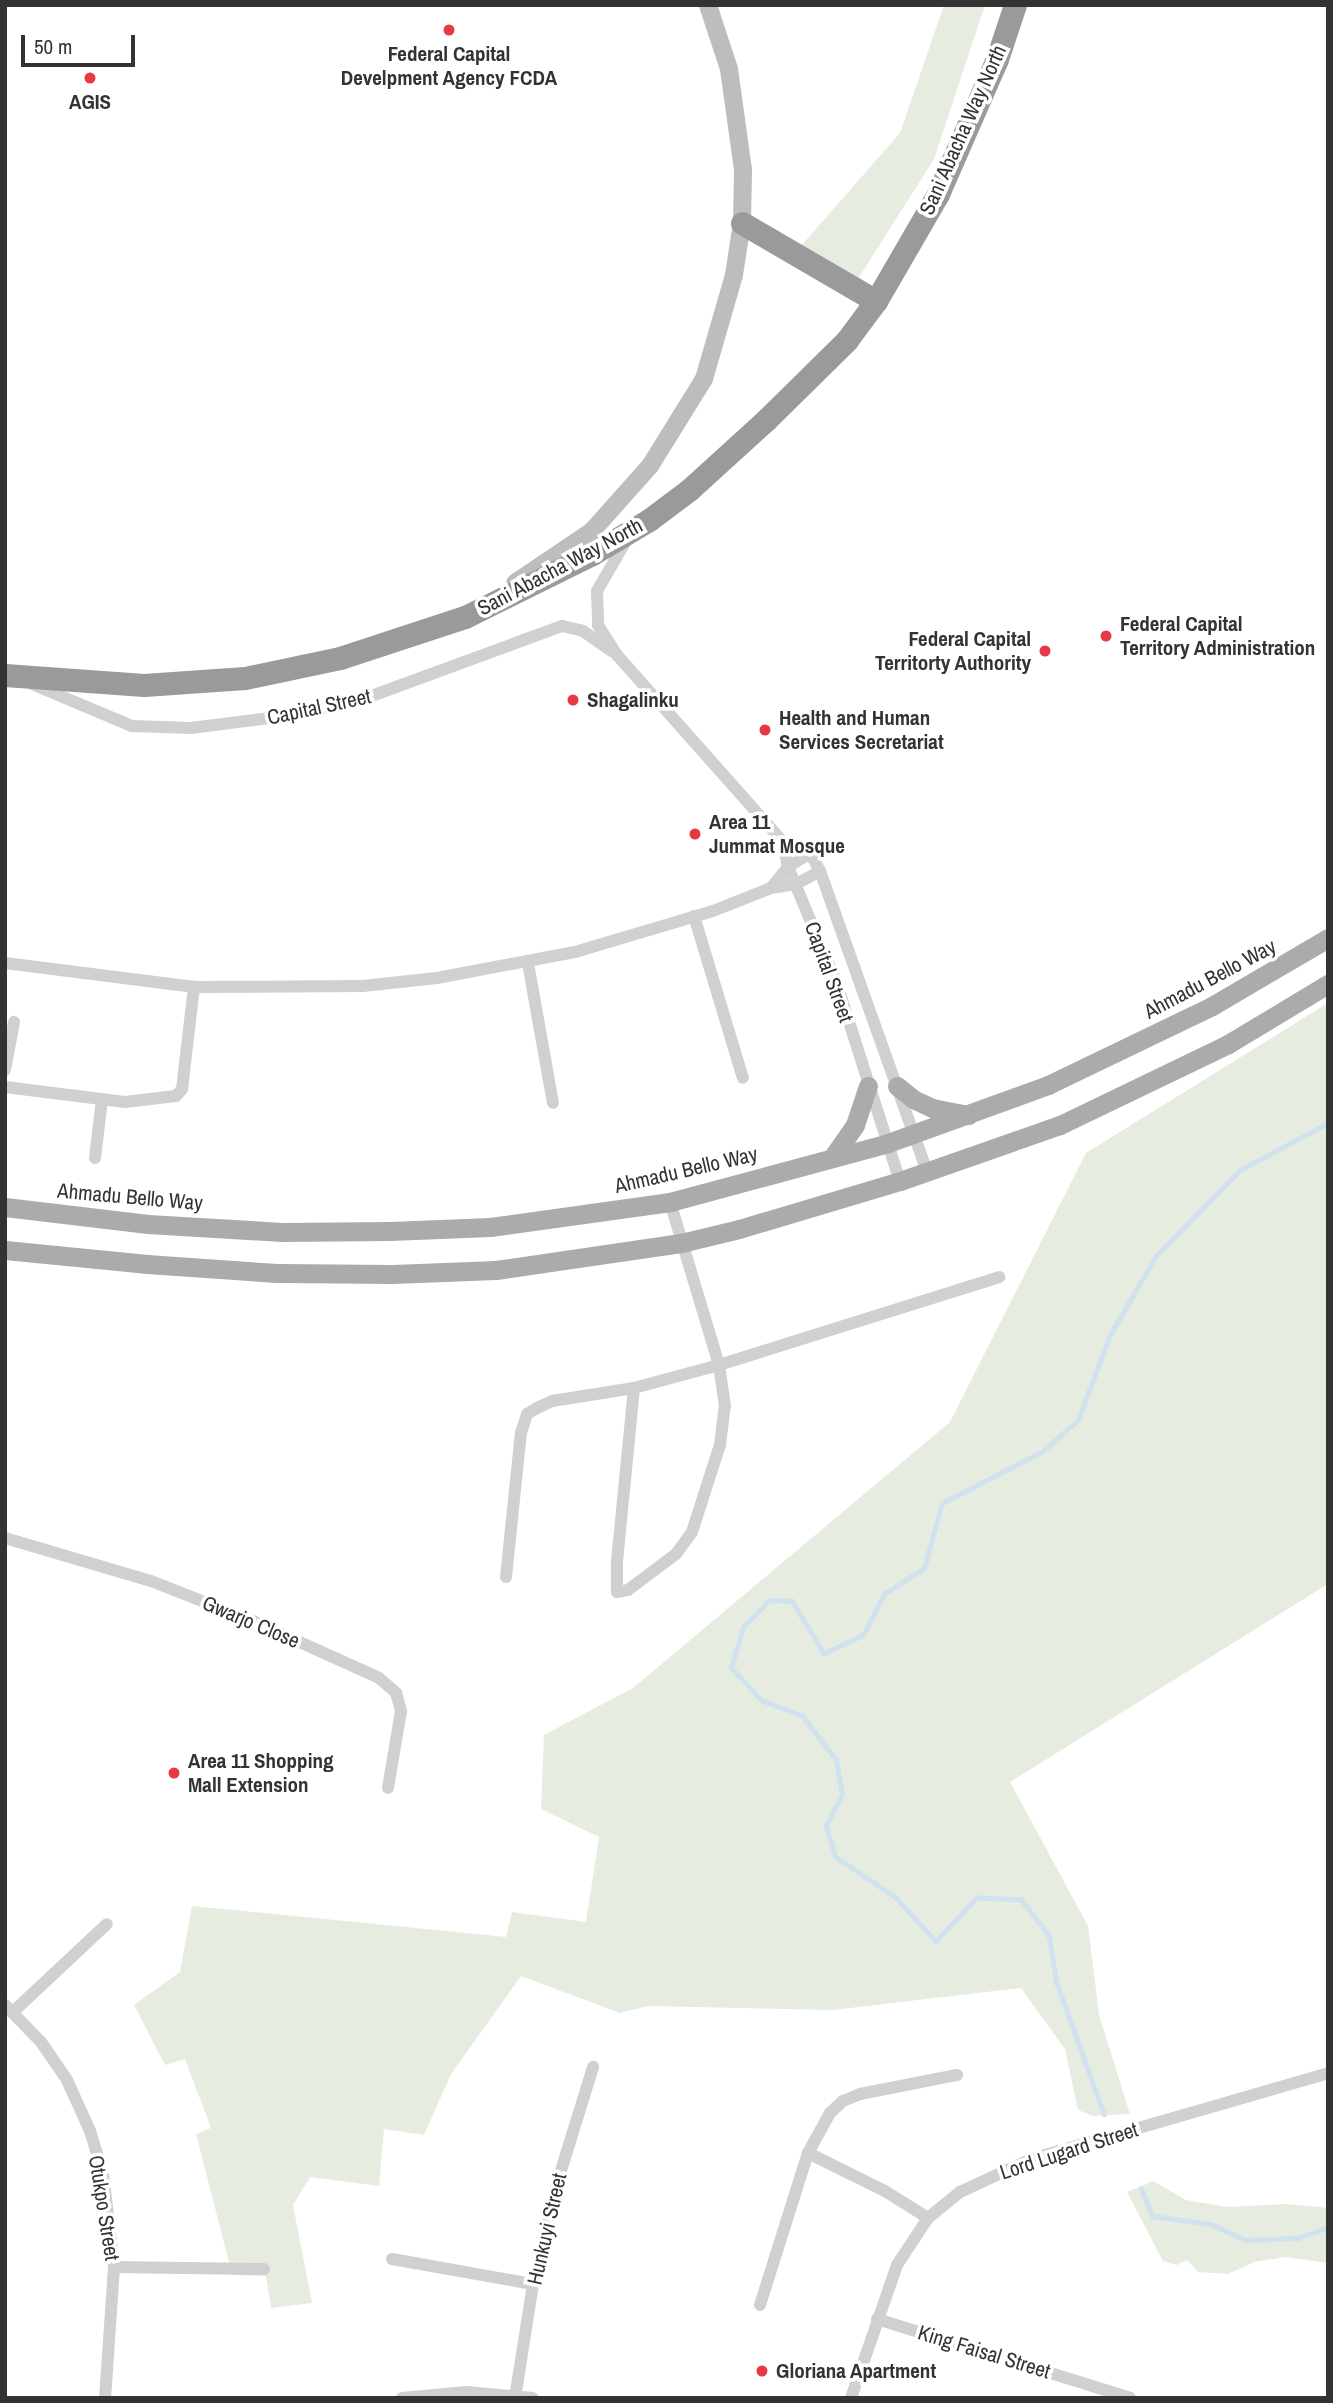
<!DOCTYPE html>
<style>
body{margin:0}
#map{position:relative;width:1333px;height:2403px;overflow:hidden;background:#fff;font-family:"Archivo Narrow",sans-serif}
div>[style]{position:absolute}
.green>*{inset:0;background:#e6ecdf}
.stream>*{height:4.5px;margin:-2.25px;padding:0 2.25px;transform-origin:2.25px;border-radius:2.25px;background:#cfe2ee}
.street>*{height:12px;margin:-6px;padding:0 6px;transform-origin:6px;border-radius:6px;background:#d0d0d0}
.secondary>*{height:18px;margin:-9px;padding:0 9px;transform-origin:9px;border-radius:9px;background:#bdbdbd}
.primary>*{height:19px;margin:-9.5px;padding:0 9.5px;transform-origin:9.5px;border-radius:9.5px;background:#ababab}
.highway>*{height:23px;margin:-11.5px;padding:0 11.5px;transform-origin:11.5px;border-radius:11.5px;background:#9a9a9a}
.dots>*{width:19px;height:19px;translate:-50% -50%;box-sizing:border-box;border:4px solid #fff;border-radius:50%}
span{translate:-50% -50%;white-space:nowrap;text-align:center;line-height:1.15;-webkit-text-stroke:7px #fff;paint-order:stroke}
.poi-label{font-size:21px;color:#333;font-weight:700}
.left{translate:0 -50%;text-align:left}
.right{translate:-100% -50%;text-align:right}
.street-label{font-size:21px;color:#333}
.frame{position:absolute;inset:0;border:7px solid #333;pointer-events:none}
.scale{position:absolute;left:21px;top:35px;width:114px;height:32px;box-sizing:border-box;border:4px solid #333;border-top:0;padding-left:9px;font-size:21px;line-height:24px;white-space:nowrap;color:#333;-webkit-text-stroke:5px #fff;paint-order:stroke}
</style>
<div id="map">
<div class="green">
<i style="clip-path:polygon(944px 5px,985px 5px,934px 159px,856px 282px,801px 246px,900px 133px)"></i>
<i style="clip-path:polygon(1328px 1003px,1328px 1584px,1010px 1782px,1088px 1926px,1099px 2015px,1130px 2114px,1093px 2116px,1078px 2110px,1065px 2049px,1021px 1988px,833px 2010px,648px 2006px,620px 2013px,521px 1976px,451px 2074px,424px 2135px,384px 2129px,379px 2186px,310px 2177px,293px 2205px,312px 2303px,271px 2308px,266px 2276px,233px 2275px,230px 2266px,196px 2134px,211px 2128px,185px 2059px,165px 2065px,134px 2005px,180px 1972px,192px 1906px,506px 1937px,512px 1912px,586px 1922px,599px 1837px,541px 1809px,544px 1735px,633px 1688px,950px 1422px,1086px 1153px)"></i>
<i style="clip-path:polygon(1153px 2181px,1186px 2200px,1228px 2207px,1287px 2204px,1328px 2208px,1328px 2263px,1285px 2257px,1254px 2262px,1228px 2274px,1198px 2272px,1187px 2260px,1177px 2265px,1163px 2261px,1127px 2192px)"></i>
</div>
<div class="stream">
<i style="left:1104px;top:2115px;width:141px;rotate:-109.8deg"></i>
<i style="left:1056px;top:1982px;width:47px;rotate:-98.7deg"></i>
<i style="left:1049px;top:1936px;width:46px;rotate:-127.9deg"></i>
<i style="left:1021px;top:1900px;width:44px;rotate:-177.4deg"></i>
<i style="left:977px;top:1898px;width:60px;rotate:133deg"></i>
<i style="left:936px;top:1942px;width:59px;rotate:-132.3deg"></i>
<i style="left:896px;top:1898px;width:73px;rotate:-146.1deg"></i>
<i style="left:835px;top:1857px;width:33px;rotate:-106deg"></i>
<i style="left:826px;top:1825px;width:34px;rotate:-62deg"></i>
<i style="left:842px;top:1795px;width:36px;rotate:-100deg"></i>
<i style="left:836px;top:1760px;width:56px;rotate:-127.7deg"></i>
<i style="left:802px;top:1716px;width:43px;rotate:-159.4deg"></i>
<i style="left:762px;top:1701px;width:45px;rotate:-133.2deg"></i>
<i style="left:731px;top:1668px;width:43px;rotate:-73.7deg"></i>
<i style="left:743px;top:1627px;width:37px;rotate:-46deg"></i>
<i style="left:769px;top:1600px;width:23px;rotate:2deg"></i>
<i style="left:792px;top:1601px;width:61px;rotate:58.4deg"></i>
<i style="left:824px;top:1653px;width:43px;rotate:-24.8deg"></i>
<i style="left:863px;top:1635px;width:46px;rotate:-62.9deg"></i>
<i style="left:884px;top:1594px;width:48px;rotate:-33deg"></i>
<i style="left:924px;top:1568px;width:67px;rotate:-74.5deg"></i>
<i style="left:942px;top:1503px;width:114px;rotate:-27.2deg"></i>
<i style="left:1043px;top:1451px;width:47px;rotate:-41.5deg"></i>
<i style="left:1078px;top:1420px;width:91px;rotate:-69.4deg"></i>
<i style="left:1110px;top:1335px;width:91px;rotate:-59.8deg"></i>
<i style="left:1156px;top:1256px;width:120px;rotate:-45.7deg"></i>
<i style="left:1240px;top:1170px;width:100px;rotate:-28.1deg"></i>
<i style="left:1141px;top:2188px;width:30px;rotate:67deg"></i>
<i style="left:1153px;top:2216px;width:59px;rotate:7.9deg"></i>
<i style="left:1211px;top:2224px;width:38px;rotate:25deg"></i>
<i style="left:1246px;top:2240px;width:52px;rotate:-2.2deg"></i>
<i style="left:1298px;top:2238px;width:32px;rotate:-20deg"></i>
</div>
<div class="street">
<i style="left:627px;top:539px;width:60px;rotate:120deg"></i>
<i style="left:597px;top:591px;width:34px;rotate:88deg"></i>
<i style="left:598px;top:625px;width:36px;rotate:58deg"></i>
<i style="left:617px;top:655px;width:250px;rotate:48.4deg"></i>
<i style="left:783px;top:842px;width:25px;rotate:79deg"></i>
<i style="left:788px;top:867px;width:124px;rotate:67.2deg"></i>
<i style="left:836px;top:981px;width:210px;rotate:72.3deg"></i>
<i style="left:32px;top:684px;width:108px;rotate:22.8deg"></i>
<i style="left:132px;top:726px;width:59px;rotate:1.9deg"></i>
<i style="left:191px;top:728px;width:104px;rotate:-7.2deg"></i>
<i style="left:294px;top:715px;width:74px;rotate:-13.3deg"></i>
<i style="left:366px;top:698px;width:209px;rotate:-20.2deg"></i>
<i style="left:562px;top:626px;width:22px;rotate:13deg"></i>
<i style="left:583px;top:631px;width:35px;rotate:35deg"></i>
<i style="left:783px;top:842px;width:29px;rotate:22deg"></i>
<i style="left:810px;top:853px;width:21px;rotate:61deg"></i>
<i style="left:820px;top:871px;width:319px;rotate:70.4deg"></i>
<i style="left:771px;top:888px;width:27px;rotate:-51deg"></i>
<i style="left:788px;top:867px;width:26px;rotate:-32deg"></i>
<i style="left:694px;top:916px;width:169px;rotate:73.2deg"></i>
<i style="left:5px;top:963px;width:191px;rotate:7.2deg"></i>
<i style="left:194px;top:987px;width:169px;rotate:-0.3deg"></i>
<i style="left:363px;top:986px;width:74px;rotate:-6.2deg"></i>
<i style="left:437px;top:978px;width:140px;rotate:-10.7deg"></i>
<i style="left:575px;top:952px;width:144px;rotate:-16.5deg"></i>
<i style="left:713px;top:911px;width:62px;rotate:-21.6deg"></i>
<i style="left:771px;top:888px;width:25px;rotate:-9deg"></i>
<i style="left:796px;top:884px;width:27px;rotate:-28deg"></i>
<i style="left:528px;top:963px;width:142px;rotate:79.9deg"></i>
<i style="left:5px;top:1070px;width:49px;rotate:-79.4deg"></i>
<i style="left:5px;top:1087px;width:121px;rotate:7.1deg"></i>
<i style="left:125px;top:1102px;width:51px;rotate:-6.7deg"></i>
<i style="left:176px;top:1096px;width:9px;rotate:-49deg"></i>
<i style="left:182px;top:1089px;width:103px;rotate:-83.3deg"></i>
<i style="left:95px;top:1158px;width:59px;rotate:-83.2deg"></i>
<i style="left:634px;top:1388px;width:174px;rotate:95.6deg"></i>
<i style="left:617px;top:1561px;width:31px;rotate:90deg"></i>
<i style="left:617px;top:1592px;width:11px;rotate:-10deg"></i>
<i style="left:628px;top:1590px;width:60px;rotate:-36.9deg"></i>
<i style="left:676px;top:1554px;width:27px;rotate:-54deg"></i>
<i style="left:692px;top:1532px;width:91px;rotate:-72.2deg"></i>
<i style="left:720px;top:1445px;width:39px;rotate:-83deg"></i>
<i style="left:725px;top:1406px;width:41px;rotate:-98.3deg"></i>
<i style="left:719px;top:1365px;width:170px;rotate:-106.7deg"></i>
<i style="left:5px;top:1538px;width:152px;rotate:16.4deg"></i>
<i style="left:151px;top:1581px;width:110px;rotate:21.4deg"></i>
<i style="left:253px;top:1621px;width:138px;rotate:24.3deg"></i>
<i style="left:379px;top:1678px;width:23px;rotate:41deg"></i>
<i style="left:396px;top:1693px;width:19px;rotate:74deg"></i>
<i style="left:401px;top:1711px;width:78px;rotate:99.6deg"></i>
<i style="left:506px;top:1577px;width:145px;rotate:-84.1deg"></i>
<i style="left:521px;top:1433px;width:20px;rotate:-72deg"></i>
<i style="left:527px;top:1414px;width:12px;rotate:-31deg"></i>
<i style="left:537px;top:1408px;width:17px;rotate:-25deg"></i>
<i style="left:552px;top:1401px;width:83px;rotate:-9deg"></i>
<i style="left:634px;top:1388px;width:88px;rotate:-15.1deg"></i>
<i style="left:719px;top:1365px;width:294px;rotate:-17.4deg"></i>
<i style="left:5px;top:2005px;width:52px;rotate:45.8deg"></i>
<i style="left:41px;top:2042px;width:46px;rotate:55.6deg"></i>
<i style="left:67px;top:2080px;width:56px;rotate:65.7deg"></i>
<i style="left:90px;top:2131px;width:44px;rotate:72.8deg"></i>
<i style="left:103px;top:2173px;width:95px;rotate:83.3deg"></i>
<i style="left:114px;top:2267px;width:131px;rotate:93.9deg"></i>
<i style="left:14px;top:2011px;width:127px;rotate:-43.1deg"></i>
<i style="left:808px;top:2153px;width:86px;rotate:26.3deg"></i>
<i style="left:885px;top:2191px;width:51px;rotate:32.1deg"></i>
<i style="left:392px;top:2259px;width:143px;rotate:10.1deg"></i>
<i style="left:114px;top:2267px;width:150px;rotate:0.8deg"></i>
<i style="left:760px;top:2305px;width:159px;rotate:-72.5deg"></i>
<i style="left:808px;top:2153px;width:46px;rotate:-61.2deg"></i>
<i style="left:830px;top:2113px;width:18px;rotate:-43deg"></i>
<i style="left:843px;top:2101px;width:18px;rotate:-22deg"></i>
<i style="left:860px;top:2094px;width:99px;rotate:-11.1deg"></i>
<i style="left:877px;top:2319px;width:265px;rotate:17.3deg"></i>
<i style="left:402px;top:2398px;width:65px;rotate:-5.3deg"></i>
<i style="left:467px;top:2392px;width:66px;rotate:5.2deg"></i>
<i style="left:515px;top:2398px;width:115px;rotate:-81deg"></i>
<i style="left:533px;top:2284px;width:97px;rotate:-76.8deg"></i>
<i style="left:555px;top:2190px;width:129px;rotate:-72.8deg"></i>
<i style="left:851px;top:2398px;width:141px;rotate:-70.9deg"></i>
<i style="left:897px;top:2265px;width:56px;rotate:-56.6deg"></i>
<i style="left:928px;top:2218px;width:41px;rotate:-39.1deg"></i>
<i style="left:960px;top:2192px;width:78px;rotate:-24.9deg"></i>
<i style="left:1031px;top:2159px;width:309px;rotate:-16.1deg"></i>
</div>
<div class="secondary">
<i style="left:515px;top:583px;width:93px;rotate:-34deg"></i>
<i style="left:592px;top:531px;width:87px;rotate:-48.3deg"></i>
<i style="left:650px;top:466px;width:102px;rotate:-58.2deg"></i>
<i style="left:704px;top:379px;width:108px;rotate:-73.9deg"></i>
<i style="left:734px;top:275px;width:53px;rotate:-81.3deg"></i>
<i style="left:742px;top:223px;width:53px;rotate:-88.9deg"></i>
<i style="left:743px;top:170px;width:102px;rotate:-97.9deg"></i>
<i style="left:729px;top:69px;width:67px;rotate:-108.2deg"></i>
</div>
<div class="primary">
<i style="left:897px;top:1086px;width:21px;rotate:39deg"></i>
<i style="left:913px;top:1099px;width:21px;rotate:25deg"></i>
<i style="left:932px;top:1108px;width:37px;rotate:11deg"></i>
<i style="left:832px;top:1158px;width:40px;rotate:-55.1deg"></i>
<i style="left:855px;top:1125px;width:41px;rotate:-71.6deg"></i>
<i style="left:5px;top:1207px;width:144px;rotate:6.8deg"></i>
<i style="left:148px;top:1224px;width:134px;rotate:3.4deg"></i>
<i style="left:282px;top:1232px;width:108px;rotate:-0.5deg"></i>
<i style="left:390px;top:1231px;width:100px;rotate:-2.3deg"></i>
<i style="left:490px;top:1227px;width:182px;rotate:-7.9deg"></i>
<i style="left:670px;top:1202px;width:226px;rotate:-15.1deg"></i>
<i style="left:888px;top:1143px;width:170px;rotate:-19.9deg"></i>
<i style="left:1048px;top:1085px;width:182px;rotate:-25.7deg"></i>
<i style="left:1212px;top:1006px;width:134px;rotate:-30.4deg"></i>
<i style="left:5px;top:1250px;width:143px;rotate:5.6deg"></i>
<i style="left:147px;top:1264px;width:130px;rotate:4deg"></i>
<i style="left:277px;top:1273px;width:116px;rotate:0.5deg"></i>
<i style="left:393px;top:1274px;width:103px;rotate:-2.2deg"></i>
<i style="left:496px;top:1270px;width:187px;rotate:-8.3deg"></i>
<i style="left:681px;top:1243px;width:60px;rotate:-13.6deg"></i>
<i style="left:739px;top:1229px;width:168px;rotate:-16.6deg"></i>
<i style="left:900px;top:1181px;width:170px;rotate:-19.3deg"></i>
<i style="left:1060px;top:1125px;width:187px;rotate:-25.7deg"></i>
<i style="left:1228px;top:1044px;width:117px;rotate:-31deg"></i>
</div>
<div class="highway">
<i style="left:742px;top:223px;width:155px;rotate:30.2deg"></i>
<i style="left:5px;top:675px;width:139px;rotate:4.1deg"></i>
<i style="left:144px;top:685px;width:101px;rotate:-4deg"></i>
<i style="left:245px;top:678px;width:97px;rotate:-11.9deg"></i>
<i style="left:340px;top:658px;width:132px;rotate:-18.2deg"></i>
<i style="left:465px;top:617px;width:142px;rotate:-26.4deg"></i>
<i style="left:592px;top:554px;width:66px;rotate:-30.8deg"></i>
<i style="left:649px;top:520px;width:50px;rotate:-36.9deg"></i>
<i style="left:689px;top:490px;width:104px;rotate:-42.3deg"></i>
<i style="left:766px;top:420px;width:114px;rotate:-44.6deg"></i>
<i style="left:847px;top:340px;width:49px;rotate:-53.4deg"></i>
<i style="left:876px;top:301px;width:124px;rotate:-59.9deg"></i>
<i style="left:938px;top:194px;width:147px;rotate:-66.4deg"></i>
<i style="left:997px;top:59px;width:57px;rotate:-71.6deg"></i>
</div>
<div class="dots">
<i style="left:449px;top:30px;background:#e63946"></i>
<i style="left:90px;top:78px;background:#e63946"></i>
<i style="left:1106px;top:636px;background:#e63946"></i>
<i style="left:1045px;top:651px;background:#e63946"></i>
<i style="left:573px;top:700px;background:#e63946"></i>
<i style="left:765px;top:730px;background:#e63946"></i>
<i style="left:695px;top:834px;background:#e63946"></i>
<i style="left:174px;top:1773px;background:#e63946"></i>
<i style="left:762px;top:2371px;background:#e63946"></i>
</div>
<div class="poi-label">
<span style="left:449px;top:66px">Federal Capital<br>Develpment Agency FCDA</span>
<span style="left:90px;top:102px">AGIS</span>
<span class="left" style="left:1120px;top:636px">Federal Capital<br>Territory Administration</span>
<span class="right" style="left:1031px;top:651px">Federal Capital<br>Territorty Authority</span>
<span class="left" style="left:587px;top:700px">Shagalinku</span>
<span class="left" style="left:779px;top:730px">Health and Human<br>Services Secretariat</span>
<span class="left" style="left:709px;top:834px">Area 11<br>Jummat Mosque</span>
<span class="left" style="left:188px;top:1773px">Area 11 Shopping<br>Mall Extension</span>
<span class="left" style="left:776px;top:2371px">Gloriana Apartment</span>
</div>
<div class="street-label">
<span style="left:963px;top:130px;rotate:-66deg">Sani Abacha Way North</span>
<span style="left:560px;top:567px;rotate:-28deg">Sani Abacha Way North</span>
<span style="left:319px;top:707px;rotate:-12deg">Capital Street</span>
<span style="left:829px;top:972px;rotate:70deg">Capital Street</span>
<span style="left:1210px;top:979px;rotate:-28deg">Ahmadu Bello Way</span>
<span style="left:686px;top:1170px;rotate:-13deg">Ahmadu Bello Way</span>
<span style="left:130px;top:1197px;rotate:5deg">Ahmadu Bello Way</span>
<span style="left:251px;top:1622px;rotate:23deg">Gwarjo Close</span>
<span style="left:1069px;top:2151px;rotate:-18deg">Lord Lugard Street</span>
<span style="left:104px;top:2208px;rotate:81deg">Otukpo Street</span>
<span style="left:547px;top:2229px;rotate:-77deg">Hunkuyi Street</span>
<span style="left:984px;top:2352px;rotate:17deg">King Faisal Street</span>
</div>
<div class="frame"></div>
<div class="scale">50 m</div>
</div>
